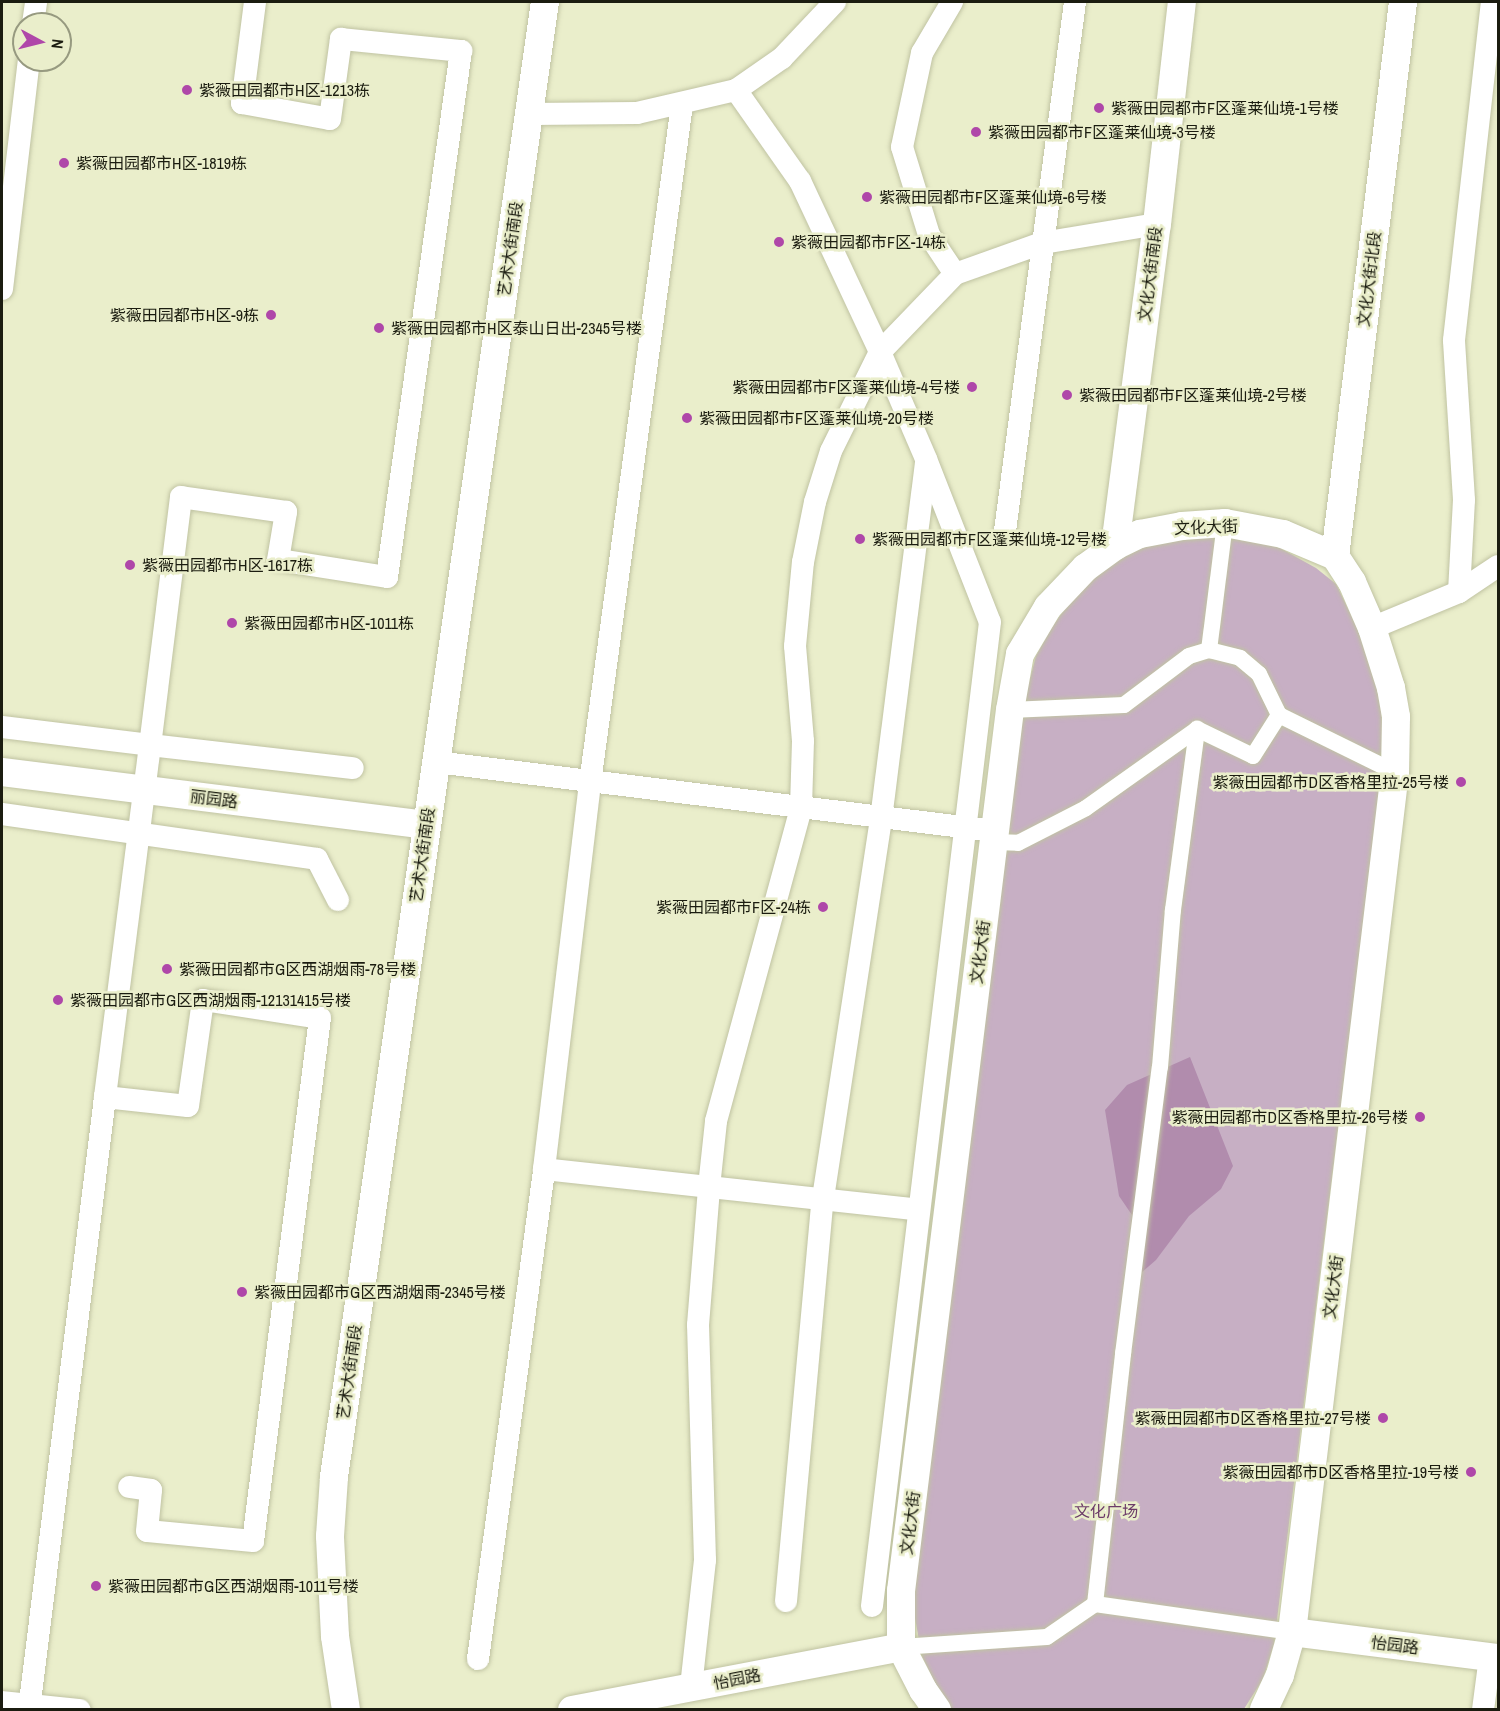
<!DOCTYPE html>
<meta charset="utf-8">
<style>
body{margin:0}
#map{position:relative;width:1500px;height:1711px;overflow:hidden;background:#eaeecb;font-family:"Archivo Narrow","Noto Sans SC",sans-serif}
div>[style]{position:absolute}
.green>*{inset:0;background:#c7afc4}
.water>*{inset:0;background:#b18cad}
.roads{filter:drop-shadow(0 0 2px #c0c3a2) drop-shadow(0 0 2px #c0c3a2)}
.pedestrian>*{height:16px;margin:-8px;padding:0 8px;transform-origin:8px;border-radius:8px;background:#fff}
.minor>*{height:22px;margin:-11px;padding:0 11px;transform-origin:11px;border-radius:11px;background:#fff}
.tertiary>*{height:28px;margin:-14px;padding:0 14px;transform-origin:14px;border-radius:14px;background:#fff}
.dots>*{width:16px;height:16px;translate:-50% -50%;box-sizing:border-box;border:3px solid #eaeecb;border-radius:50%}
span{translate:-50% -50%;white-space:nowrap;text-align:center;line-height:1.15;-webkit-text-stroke:5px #eaeecb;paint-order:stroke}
.poi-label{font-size:16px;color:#1b1c10}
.left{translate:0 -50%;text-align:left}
.right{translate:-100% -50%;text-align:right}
.street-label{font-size:16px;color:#1b1c10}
.park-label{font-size:16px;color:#6c3b68}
.frame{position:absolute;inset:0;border:3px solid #1b1c10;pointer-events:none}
.north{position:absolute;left:12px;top:12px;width:60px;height:60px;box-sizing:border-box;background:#eaeecb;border:2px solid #979a80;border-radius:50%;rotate:97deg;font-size:16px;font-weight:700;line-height:24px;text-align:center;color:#1b1c10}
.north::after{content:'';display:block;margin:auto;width:21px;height:27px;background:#af47a9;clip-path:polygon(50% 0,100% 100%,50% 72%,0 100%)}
</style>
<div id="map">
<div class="green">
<i style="clip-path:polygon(1232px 536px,1280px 548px,1316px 568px,1336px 584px,1369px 652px,1380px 696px,1383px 737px,1382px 775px,1274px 1644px,1263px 1679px,1244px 1709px,953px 1710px,940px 1694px,922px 1656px,914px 1613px,914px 1573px,1024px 702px,1036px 656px,1052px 627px,1072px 599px,1114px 559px,1159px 540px)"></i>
</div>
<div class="water">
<i style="clip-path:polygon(1190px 1057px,1233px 1166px,1221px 1189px,1189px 1216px,1156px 1260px,1141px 1273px,1130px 1258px,1132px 1215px,1119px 1196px,1105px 1110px,1127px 1085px)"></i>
</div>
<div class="roads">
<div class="pedestrian">
<i style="left:1209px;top:650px;width:128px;rotate:-82.8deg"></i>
<i style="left:1010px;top:710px;width:114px;rotate:-2.5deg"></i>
<i style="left:1124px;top:705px;width:81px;rotate:-37deg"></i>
<i style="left:1189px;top:656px;width:21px;rotate:-17deg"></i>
<i style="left:1209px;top:650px;width:32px;rotate:14deg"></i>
<i style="left:1240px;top:658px;width:25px;rotate:40deg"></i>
<i style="left:1259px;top:674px;width:46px;rotate:64deg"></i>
<i style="left:994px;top:842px;width:24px;rotate:2deg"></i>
<i style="left:1018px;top:843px;width:76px;rotate:-27.2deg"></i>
<i style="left:1086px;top:808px;width:136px;rotate:-35.4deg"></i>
<i style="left:1197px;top:729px;width:62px;rotate:25.7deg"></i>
<i style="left:1253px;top:756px;width:49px;rotate:-57.6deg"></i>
<i style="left:1279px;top:715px;width:129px;rotate:26.2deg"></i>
<i style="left:1095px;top:1604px;width:252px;rotate:-83.6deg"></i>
<i style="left:1123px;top:1354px;width:289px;rotate:-82.7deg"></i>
<i style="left:1160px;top:1067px;width:158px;rotate:-85.3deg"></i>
<i style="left:1173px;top:910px;width:183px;rotate:-82.4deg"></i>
<i style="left:901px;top:1647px;width:146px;rotate:-3.9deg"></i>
<i style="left:1047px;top:1637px;width:58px;rotate:-34.5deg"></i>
<i style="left:1095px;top:1604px;width:199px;rotate:8.1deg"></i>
</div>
<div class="minor">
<i style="left:255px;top:2px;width:102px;rotate:97.3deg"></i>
<i style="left:242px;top:103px;width:89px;rotate:10.3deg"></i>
<i style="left:330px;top:119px;width:81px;rotate:-82.2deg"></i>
<i style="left:341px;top:39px;width:121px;rotate:5.7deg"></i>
<i style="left:461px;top:51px;width:531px;rotate:98.01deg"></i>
<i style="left:387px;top:577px;width:110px;rotate:-171.1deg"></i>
<i style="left:278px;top:560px;width:49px;rotate:-80.5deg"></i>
<i style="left:286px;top:512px;width:106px;rotate:-171.9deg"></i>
<i style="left:181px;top:497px;width:250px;rotate:97.1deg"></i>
<i style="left:150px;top:745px;width:204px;rotate:6.5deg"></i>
<i style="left:952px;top:2px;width:59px;rotate:120.5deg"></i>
<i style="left:922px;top:53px;width:96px;rotate:102deg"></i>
<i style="left:902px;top:147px;width:92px;rotate:72.9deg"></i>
<i style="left:929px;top:235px;width:47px;rotate:56.3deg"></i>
<i style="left:33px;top:24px;width:22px;rotate:-82deg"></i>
<i style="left:736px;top:90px;width:111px;rotate:54.9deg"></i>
<i style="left:800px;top:181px;width:189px;rotate:64.9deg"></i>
<i style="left:880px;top:352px;width:116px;rotate:66.7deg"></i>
<i style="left:926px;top:459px;width:175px;rotate:68.6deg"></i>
<i style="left:990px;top:622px;width:991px;rotate:96.84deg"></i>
<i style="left:530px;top:114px;width:107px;rotate:-0.5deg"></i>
<i style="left:637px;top:113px;width:102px;rotate:-13.1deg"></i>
<i style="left:736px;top:90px;width:56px;rotate:-34.8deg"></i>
<i style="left:782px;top:58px;width:77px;rotate:-46.6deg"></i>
<i style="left:2px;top:289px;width:231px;rotate:-83.3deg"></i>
<i style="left:1005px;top:531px;width:534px;rotate:-82.46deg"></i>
<i style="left:1459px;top:592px;width:92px;rotate:-86.9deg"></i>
<i style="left:1464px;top:500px;width:160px;rotate:-93.6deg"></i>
<i style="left:1454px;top:340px;width:340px;rotate:-83.6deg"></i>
<i style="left:1372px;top:628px;width:94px;rotate:-22.5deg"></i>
<i style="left:1459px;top:592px;width:47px;rotate:-33.7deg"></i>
<i style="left:2px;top:727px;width:149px;rotate:6.9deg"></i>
<i style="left:150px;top:745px;width:355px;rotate:97.3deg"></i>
<i style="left:105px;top:1097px;width:83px;rotate:6.2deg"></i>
<i style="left:188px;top:1106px;width:107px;rotate:-81.9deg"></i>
<i style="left:203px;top:1000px;width:118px;rotate:8.7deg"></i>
<i style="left:320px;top:1018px;width:527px;rotate:97.3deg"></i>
<i style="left:253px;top:1541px;width:106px;rotate:-174.6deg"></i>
<i style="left:147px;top:1531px;width:41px;rotate:-84.4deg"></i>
<i style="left:151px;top:1490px;width:22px;rotate:-172deg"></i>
<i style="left:436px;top:762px;width:563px;rotate:7.04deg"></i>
<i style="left:2px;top:814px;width:318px;rotate:8.1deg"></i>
<i style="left:317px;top:859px;width:46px;rotate:62.9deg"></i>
<i style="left:544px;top:1169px;width:377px;rotate:6.2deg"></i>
<i style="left:786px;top:1601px;width:405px;rotate:-84.8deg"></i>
<i style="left:823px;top:1198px;width:383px;rotate:-81.3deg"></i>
<i style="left:881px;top:819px;width:360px;rotate:-82.8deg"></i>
<i style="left:478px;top:1659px;width:494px;rotate:-82.3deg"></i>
<i style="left:544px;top:1169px;width:389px;rotate:-83.2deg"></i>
<i style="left:590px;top:783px;width:685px;rotate:-82.28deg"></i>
<i style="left:691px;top:1687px;width:128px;rotate:-83.7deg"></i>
<i style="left:705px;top:1560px;width:235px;rotate:-91.7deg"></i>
<i style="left:698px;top:1325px;width:138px;rotate:-85.4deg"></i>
<i style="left:709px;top:1187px;width:66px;rotate:-83.9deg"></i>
<i style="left:716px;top:1121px;width:324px;rotate:-74.8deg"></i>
<i style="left:801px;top:808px;width:67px;rotate:-88.3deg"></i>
<i style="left:803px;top:741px;width:95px;rotate:-94.8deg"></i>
<i style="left:795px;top:646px;width:84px;rotate:-84.6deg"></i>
<i style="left:803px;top:562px;width:61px;rotate:-78.7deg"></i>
<i style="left:815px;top:502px;width:53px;rotate:-72.6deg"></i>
<i style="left:831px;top:451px;width:110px;rotate:-63.7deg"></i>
<i style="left:880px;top:352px;width:108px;rotate:-46.1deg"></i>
<i style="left:955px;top:274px;width:92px;rotate:-19.6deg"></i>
<i style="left:1042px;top:243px;width:117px;rotate:-9.4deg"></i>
<i style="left:2px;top:1702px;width:78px;rotate:5.9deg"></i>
<i style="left:29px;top:1710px;width:618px;rotate:-82.93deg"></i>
<i style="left:1483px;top:1710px;width:53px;rotate:-82.5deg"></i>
</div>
<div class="tertiary">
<i style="left:1115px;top:546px;width:325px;rotate:-82.6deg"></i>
<i style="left:1157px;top:224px;width:223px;rotate:-83.6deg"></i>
<i style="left:1335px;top:556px;width:558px;rotate:-83deg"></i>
<i style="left:2px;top:772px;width:427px;rotate:7.1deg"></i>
<i style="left:1292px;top:1632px;width:208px;rotate:7.2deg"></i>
<i style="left:346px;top:1710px;width:75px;rotate:-98.5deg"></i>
<i style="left:335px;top:1636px;width:100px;rotate:-92.9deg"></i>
<i style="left:330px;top:1536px;width:59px;rotate:-86.1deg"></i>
<i style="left:334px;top:1477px;width:1490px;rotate:-81.86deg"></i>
<i style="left:572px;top:1710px;width:335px;rotate:-10.8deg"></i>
<i style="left:937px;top:1710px;width:24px;rotate:-125deg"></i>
<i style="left:923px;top:1690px;width:48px;rotate:-117.1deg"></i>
<i style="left:901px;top:1647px;width:56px;rotate:-90deg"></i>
<i style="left:901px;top:1591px;width:888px;rotate:-82.95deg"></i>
<i style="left:1010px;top:710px;width:57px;rotate:-79.9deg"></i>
<i style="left:1020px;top:654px;width:55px;rotate:-59.2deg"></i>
<i style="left:1048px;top:607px;width:54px;rotate:-46.5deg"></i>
<i style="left:1085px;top:568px;width:37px;rotate:-36deg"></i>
<i style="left:1115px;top:546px;width:28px;rotate:-26deg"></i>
<i style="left:1140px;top:534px;width:43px;rotate:-10.8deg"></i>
<i style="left:1182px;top:526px;width:43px;rotate:-4deg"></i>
<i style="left:1225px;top:523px;width:59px;rotate:10.7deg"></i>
<i style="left:1283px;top:534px;width:56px;rotate:22.9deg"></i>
<i style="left:1335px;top:556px;width:31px;rotate:57deg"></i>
<i style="left:1352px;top:582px;width:50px;rotate:66.5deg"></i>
<i style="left:1372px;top:628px;width:63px;rotate:72.4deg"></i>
<i style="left:1391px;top:688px;width:29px;rotate:80deg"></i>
<i style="left:1396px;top:717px;width:55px;rotate:91deg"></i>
<i style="left:1395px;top:772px;width:866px;rotate:96.83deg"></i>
<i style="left:1292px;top:1632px;width:45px;rotate:105.6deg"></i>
<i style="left:1280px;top:1675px;width:38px;rotate:115deg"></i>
</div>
</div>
<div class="dots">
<i style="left:187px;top:90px;background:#af47a9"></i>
<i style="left:1099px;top:108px;background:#af47a9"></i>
<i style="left:976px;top:132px;background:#af47a9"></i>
<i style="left:64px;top:163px;background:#af47a9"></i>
<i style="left:867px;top:197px;background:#af47a9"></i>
<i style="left:779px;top:242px;background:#af47a9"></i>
<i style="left:271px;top:315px;background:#af47a9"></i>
<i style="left:379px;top:328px;background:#af47a9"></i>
<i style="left:972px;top:387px;background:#af47a9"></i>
<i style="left:1067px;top:395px;background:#af47a9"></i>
<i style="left:687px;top:418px;background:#af47a9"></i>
<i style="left:860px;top:539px;background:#af47a9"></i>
<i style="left:130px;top:565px;background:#af47a9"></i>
<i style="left:232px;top:623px;background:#af47a9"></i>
<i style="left:1461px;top:782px;background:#af47a9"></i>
<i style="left:823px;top:907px;background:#af47a9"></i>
<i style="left:167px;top:969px;background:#af47a9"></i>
<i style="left:58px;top:1000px;background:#af47a9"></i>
<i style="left:1420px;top:1117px;background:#af47a9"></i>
<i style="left:242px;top:1292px;background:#af47a9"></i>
<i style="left:1383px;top:1418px;background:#af47a9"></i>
<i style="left:1471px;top:1472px;background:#af47a9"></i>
<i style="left:96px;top:1586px;background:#af47a9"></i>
</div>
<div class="poi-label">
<span class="left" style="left:199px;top:90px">紫薇田园都市H区-1213栋</span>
<span class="left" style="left:1111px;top:108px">紫薇田园都市F区蓬莱仙境-1号楼</span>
<span class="left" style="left:988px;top:132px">紫薇田园都市F区蓬莱仙境-3号楼</span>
<span class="left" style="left:76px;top:163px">紫薇田园都市H区-1819栋</span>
<span class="left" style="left:879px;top:197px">紫薇田园都市F区蓬莱仙境-6号楼</span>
<span class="left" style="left:791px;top:242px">紫薇田园都市F区-14栋</span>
<span class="right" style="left:259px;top:315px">紫薇田园都市H区-9栋</span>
<span class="left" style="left:391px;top:328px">紫薇田园都市H区泰山日出-2345号楼</span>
<span class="right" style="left:960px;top:387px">紫薇田园都市F区蓬莱仙境-4号楼</span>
<span class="left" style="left:1079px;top:395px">紫薇田园都市F区蓬莱仙境-2号楼</span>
<span class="left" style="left:699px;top:418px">紫薇田园都市F区蓬莱仙境-20号楼</span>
<span class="left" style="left:872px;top:539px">紫薇田园都市F区蓬莱仙境-12号楼</span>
<span class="left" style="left:142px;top:565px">紫薇田园都市H区-1617栋</span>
<span class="left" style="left:244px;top:623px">紫薇田园都市H区-1011栋</span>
<span class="right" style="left:1449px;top:782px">紫薇田园都市D区香格里拉-25号楼</span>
<span class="right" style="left:811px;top:907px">紫薇田园都市F区-24栋</span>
<span class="left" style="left:179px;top:969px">紫薇田园都市G区西湖烟雨-78号楼</span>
<span class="left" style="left:70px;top:1000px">紫薇田园都市G区西湖烟雨-12131415号楼</span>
<span class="right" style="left:1408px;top:1117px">紫薇田园都市D区香格里拉-26号楼</span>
<span class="left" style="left:254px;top:1292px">紫薇田园都市G区西湖烟雨-2345号楼</span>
<span class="right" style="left:1371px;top:1418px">紫薇田园都市D区香格里拉-27号楼</span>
<span class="right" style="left:1459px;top:1472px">紫薇田园都市D区香格里拉-19号楼</span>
<span class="left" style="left:108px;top:1586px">紫薇田园都市G区西湖烟雨-1011号楼</span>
</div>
<div class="street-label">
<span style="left:510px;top:249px;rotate:-82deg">艺术大街南段</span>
<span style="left:1150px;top:274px;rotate:-83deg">文化大街南段</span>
<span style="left:1369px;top:279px;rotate:-83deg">文化大街北段</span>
<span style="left:1206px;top:527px;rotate:-2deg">文化大街</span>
<span style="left:214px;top:799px;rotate:7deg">丽园路</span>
<span style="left:422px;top:855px;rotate:-82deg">艺术大街南段</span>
<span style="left:980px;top:952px;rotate:-83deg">文化大街</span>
<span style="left:1333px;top:1287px;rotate:-83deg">文化大街</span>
<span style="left:349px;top:1372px;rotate:-82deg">艺术大街南段</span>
<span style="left:910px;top:1523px;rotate:-83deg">文化大街</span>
<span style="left:1395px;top:1645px;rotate:7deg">怡园路</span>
<span style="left:737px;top:1679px;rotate:-11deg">怡园路</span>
</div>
<div class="park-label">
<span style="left:1106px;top:1511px">文化广场</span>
</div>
<div class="frame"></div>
<div class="north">N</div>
</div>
